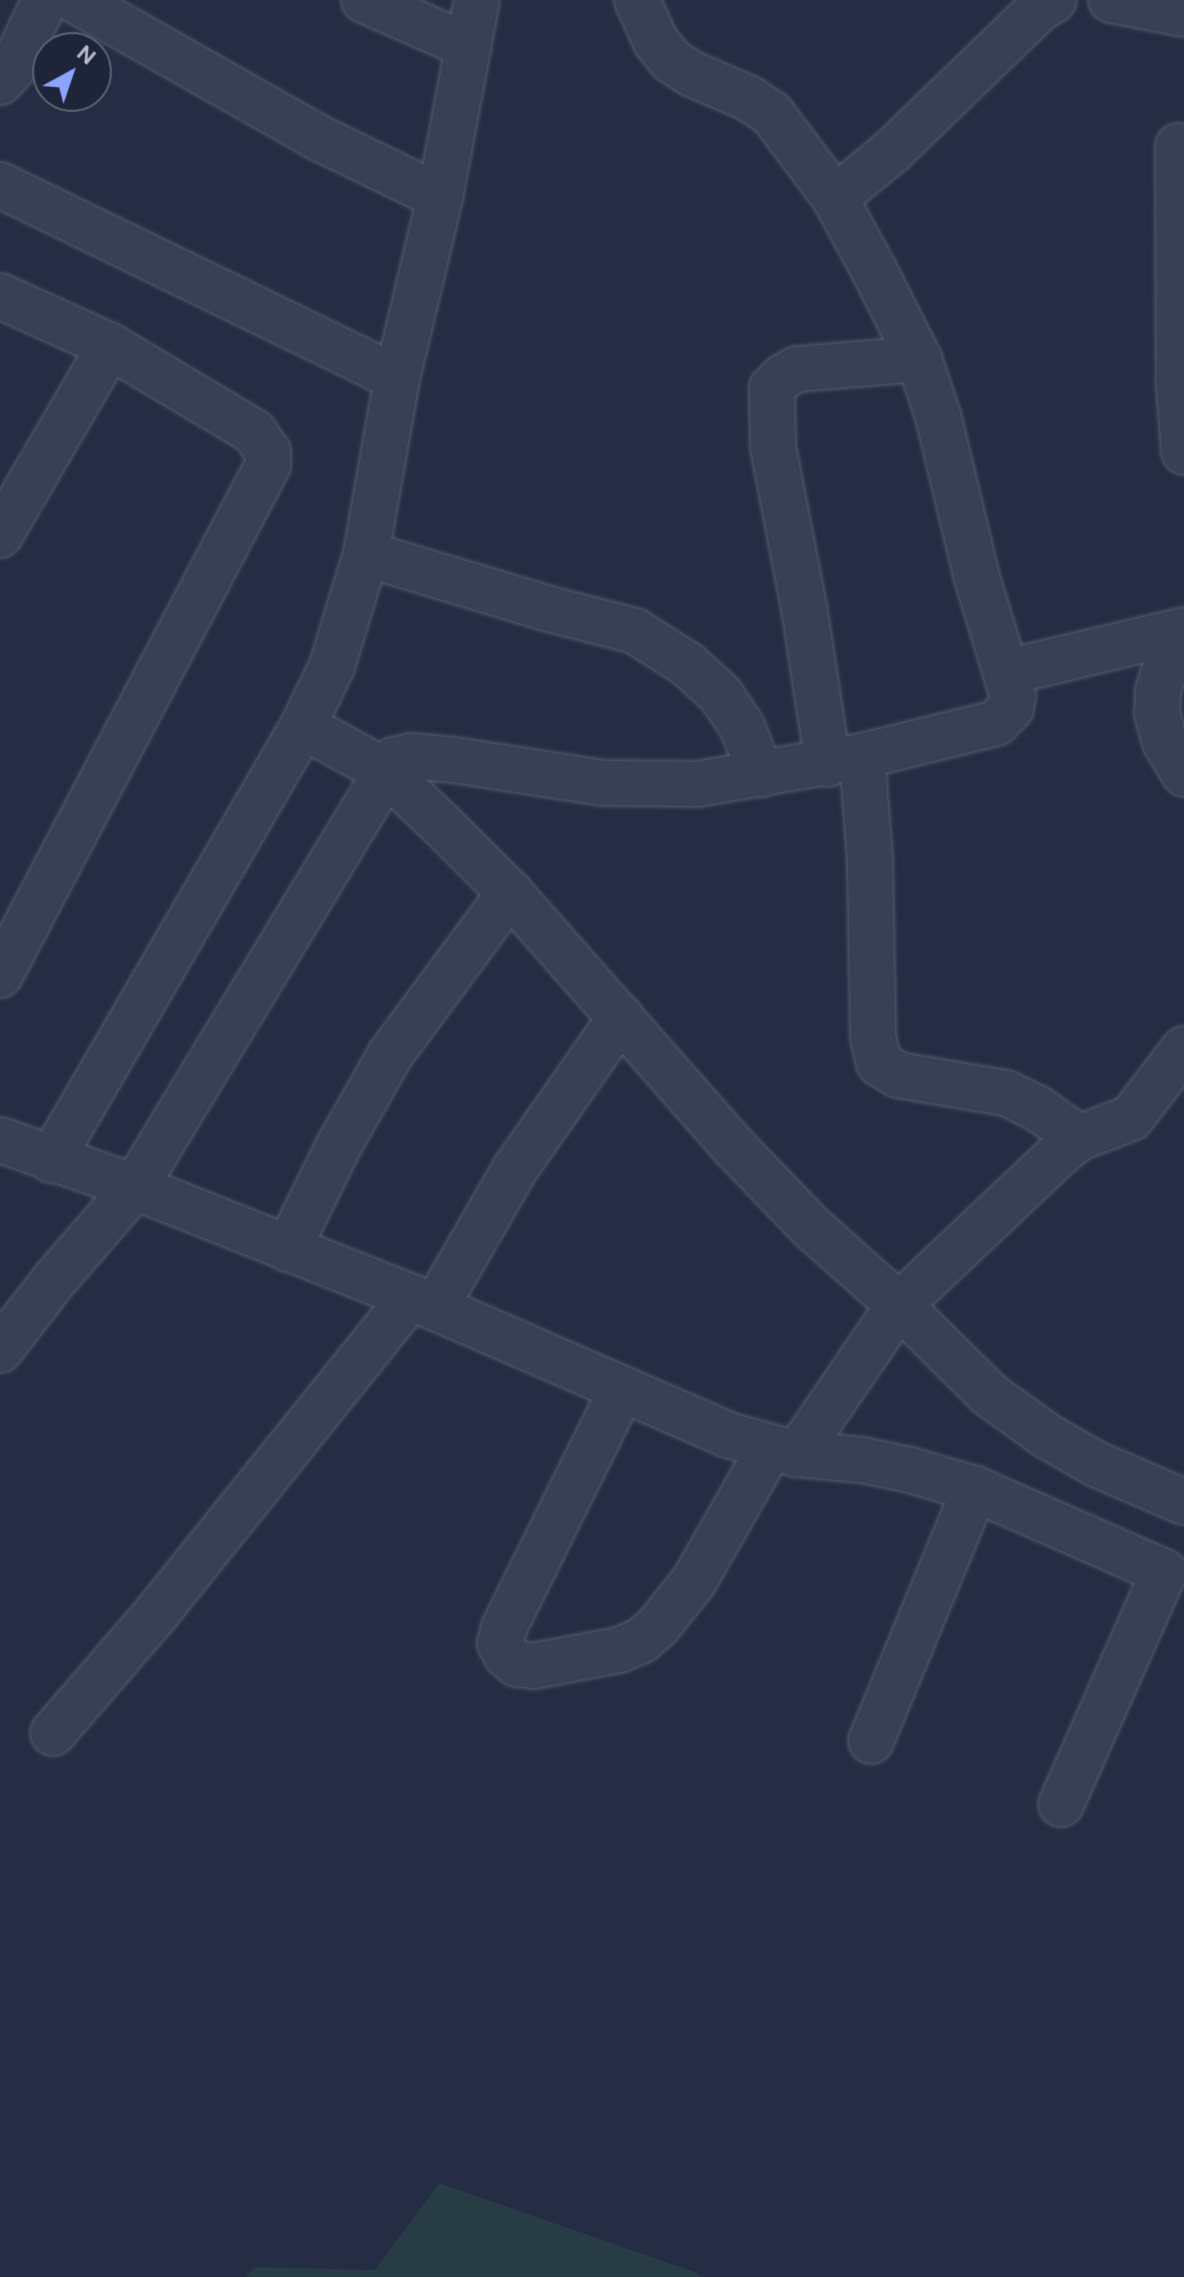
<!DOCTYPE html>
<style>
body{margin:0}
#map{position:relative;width:1184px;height:2277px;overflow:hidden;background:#252d44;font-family:"DM Sans",sans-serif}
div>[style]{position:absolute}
.green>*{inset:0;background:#273c44}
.roads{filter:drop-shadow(0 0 2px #545b6d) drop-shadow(0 0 2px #545b6d)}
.minor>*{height:44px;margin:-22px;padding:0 22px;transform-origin:22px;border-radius:22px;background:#394053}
span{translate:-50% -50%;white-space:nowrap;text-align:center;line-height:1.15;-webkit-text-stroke:7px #1e2538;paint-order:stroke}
.north{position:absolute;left:32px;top:32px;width:80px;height:80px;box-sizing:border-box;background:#1e2538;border:2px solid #5b6174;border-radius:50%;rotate:40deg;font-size:22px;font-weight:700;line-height:32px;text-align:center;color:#b6bbcd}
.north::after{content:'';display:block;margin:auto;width:28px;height:36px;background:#8aa4ff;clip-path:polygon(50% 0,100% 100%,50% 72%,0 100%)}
</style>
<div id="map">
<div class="green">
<i style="clip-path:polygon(439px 2183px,700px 2274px,699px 2277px,246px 2277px,254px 2267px,375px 2270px)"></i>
</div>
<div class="roads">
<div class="minor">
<i style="left:75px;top:0;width:276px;rotate:29.5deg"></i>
<i style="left:315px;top:136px;width:139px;rotate:26deg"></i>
<i style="left:364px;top:0;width:114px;rotate:23.9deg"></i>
<i style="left:1111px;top:0;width:74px;rotate:10.9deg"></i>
<i style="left:0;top:82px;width:18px;rotate:-47deg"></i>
<i style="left:12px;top:69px;width:76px;rotate:-64.4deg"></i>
<i style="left:1178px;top:146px;width:239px;rotate:89.8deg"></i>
<i style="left:1179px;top:385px;width:5px"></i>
<i style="left:0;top:185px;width:441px;rotate:25.9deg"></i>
<i style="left:835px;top:198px;width:72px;rotate:-39.4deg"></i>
<i style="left:891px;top:152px;width:206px;rotate:-44deg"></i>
<i style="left:1039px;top:9px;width:17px;rotate:-31deg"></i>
<i style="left:0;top:296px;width:121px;rotate:24.4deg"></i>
<i style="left:1179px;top:385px;width:67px;rotate:85.7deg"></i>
<i style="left:0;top:535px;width:219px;rotate:-59.8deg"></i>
<i style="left:110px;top:346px;width:168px;rotate:30.8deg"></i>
<i style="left:254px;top:432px;width:24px;rotate:55deg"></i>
<i style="left:268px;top:452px;width:13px;rotate:90deg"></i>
<i style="left:268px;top:465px;width:576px;rotate:117.72deg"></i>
<i style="left:366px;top:554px;width:191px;rotate:16.7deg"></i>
<i style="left:549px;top:609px;width:89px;rotate:14.3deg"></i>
<i style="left:635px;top:631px;width:62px;rotate:32.4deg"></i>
<i style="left:687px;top:664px;width:45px;rotate:42.3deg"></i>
<i style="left:720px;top:694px;width:40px;rotate:56deg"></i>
<i style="left:742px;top:727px;width:51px;rotate:68deg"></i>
<i style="left:1176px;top:633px;width:61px;rotate:107.2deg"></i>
<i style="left:1158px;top:691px;width:23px;rotate:92deg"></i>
<i style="left:1157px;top:714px;width:29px;rotate:74deg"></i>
<i style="left:1165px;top:742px;width:37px;rotate:59deg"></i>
<i style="left:1007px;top:672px;width:182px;rotate:-13.3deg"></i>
<i style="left:303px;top:726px;width:95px;rotate:29deg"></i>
<i style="left:386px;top:772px;width:79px;rotate:43.5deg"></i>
<i style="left:443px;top:826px;width:95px;rotate:45deg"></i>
<i style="left:510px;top:893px;width:340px;rotate:48.6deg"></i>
<i style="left:735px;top:1148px;width:110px;rotate:46.1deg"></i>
<i style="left:811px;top:1227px;width:118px;rotate:41.6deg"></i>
<i style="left:899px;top:1305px;width:181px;rotate:124.4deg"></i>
<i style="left:862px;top:756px;width:105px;rotate:85.6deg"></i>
<i style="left:870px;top:861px;width:176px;rotate:89deg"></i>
<i style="left:873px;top:1037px;width:27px;rotate:77deg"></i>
<i style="left:879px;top:1063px;width:22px;rotate:32deg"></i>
<i style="left:898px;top:1075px;width:109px;rotate:9.5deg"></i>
<i style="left:1006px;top:1093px;width:34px;rotate:26deg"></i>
<i style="left:1037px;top:1108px;width:52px;rotate:35.5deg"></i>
<i style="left:828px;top:764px;width:153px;rotate:-98.7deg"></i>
<i style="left:805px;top:613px;width:169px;rotate:-100.9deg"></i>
<i style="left:773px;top:447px;width:59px;rotate:-91deg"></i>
<i style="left:772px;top:388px;width:16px;rotate:-45deg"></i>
<i style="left:783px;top:377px;width:16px;rotate:-30deg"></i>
<i style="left:797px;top:369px;width:122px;rotate:-4.7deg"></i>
<i style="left:1184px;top:1049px;width:87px;rotate:127.5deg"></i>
<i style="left:1131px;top:1118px;width:56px;rotate:159deg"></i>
<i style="left:1079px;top:1138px;width:24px;rotate:142deg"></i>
<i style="left:1060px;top:1153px;width:221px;rotate:136.6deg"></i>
<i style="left:899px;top:1305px;width:128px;rotate:44.7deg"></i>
<i style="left:990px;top:1395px;width:70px;rotate:35.7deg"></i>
<i style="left:1047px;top:1436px;width:56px;rotate:29.7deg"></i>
<i style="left:1096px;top:1464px;width:96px;rotate:23.4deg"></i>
<i style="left:0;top:1140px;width:143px;rotate:19.2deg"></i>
<i style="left:135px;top:1187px;width:297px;rotate:21.7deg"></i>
<i style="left:411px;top:1297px;width:346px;rotate:23.5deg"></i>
<i style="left:728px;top:1435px;width:72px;rotate:15.4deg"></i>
<i style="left:797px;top:1454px;width:65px;rotate:5.3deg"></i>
<i style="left:862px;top:1460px;width:49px;rotate:11.8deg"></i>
<i style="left:910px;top:1470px;width:68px;rotate:16.3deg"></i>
<i style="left:975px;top:1489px;width:206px;rotate:23.7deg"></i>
<i style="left:1164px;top:1572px;width:254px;rotate:113.9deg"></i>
<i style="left:51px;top:1160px;width:502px;rotate:-59.86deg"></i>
<i style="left:303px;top:726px;width:67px;rotate:-64.2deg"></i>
<i style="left:332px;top:666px;width:117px;rotate:-73.1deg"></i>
<i style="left:366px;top:554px;width:179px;rotate:-80deg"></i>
<i style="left:397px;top:378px;width:186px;rotate:-76.6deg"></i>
<i style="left:440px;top:197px;width:200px;rotate:-79.4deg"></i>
<i style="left:288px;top:1249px;width:114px;rotate:-63.9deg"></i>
<i style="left:338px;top:1147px;width:106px;rotate:-60.5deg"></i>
<i style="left:390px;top:1055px;width:202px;rotate:-53.5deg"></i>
<i style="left:435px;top:1308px;width:160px;rotate:-60.1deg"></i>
<i style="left:515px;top:1169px;width:185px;rotate:-55.1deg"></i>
<i style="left:0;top:1350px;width:90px;rotate:-52.2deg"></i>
<i style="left:55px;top:1279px;width:122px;rotate:-49deg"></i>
<i style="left:135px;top:1187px;width:499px;rotate:-58.8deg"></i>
<i style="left:394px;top:760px;width:17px;rotate:-13deg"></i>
<i style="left:411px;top:756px;width:43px;rotate:5.3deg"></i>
<i style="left:454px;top:760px;width:151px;rotate:8.8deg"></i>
<i style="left:603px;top:783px;width:94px;rotate:0.6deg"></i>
<i style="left:697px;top:784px;width:167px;rotate:-9.6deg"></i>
<i style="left:862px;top:756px;width:138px;rotate:-13.8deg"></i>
<i style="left:996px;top:723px;width:21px;rotate:-45deg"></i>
<i style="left:1011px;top:708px;width:12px;rotate:-81deg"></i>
<i style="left:1013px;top:696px;width:123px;rotate:-107deg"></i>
<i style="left:977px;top:578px;width:167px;rotate:-103.5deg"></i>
<i style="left:938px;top:416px;width:60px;rotate:-108.4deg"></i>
<i style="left:919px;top:359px;width:97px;rotate:-116.8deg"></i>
<i style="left:875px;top:272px;width:84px;rotate:-118.4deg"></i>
<i style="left:835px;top:198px;width:105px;rotate:-126.9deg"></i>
<i style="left:772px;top:114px;width:27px;rotate:-146deg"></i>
<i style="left:750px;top:99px;width:63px;rotate:-156.7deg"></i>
<i style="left:692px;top:74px;width:24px;rotate:-147deg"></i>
<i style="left:672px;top:61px;width:25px;rotate:-130deg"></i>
<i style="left:656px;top:42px;width:46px;rotate:-114.3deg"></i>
<i style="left:622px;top:1389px;width:267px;rotate:116.3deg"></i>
<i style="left:504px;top:1628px;width:16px;rotate:105deg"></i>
<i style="left:500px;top:1643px;width:13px;rotate:63deg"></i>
<i style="left:506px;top:1655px;width:14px;rotate:39deg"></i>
<i style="left:517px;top:1664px;width:16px;rotate:7deg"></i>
<i style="left:533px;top:1666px;width:87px;rotate:-10.5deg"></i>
<i style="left:619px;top:1650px;width:25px;rotate:-23deg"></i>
<i style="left:642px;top:1640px;width:21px;rotate:-41deg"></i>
<i style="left:658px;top:1626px;width:58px;rotate:-51.3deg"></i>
<i style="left:694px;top:1581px;width:153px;rotate:-60.3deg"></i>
<i style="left:53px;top:1733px;width:156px;rotate:-49.2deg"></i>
<i style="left:155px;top:1615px;width:408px;rotate:-51.2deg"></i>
<i style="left:871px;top:1741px;width:273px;rotate:-67.6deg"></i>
</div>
</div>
<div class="north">N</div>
</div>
